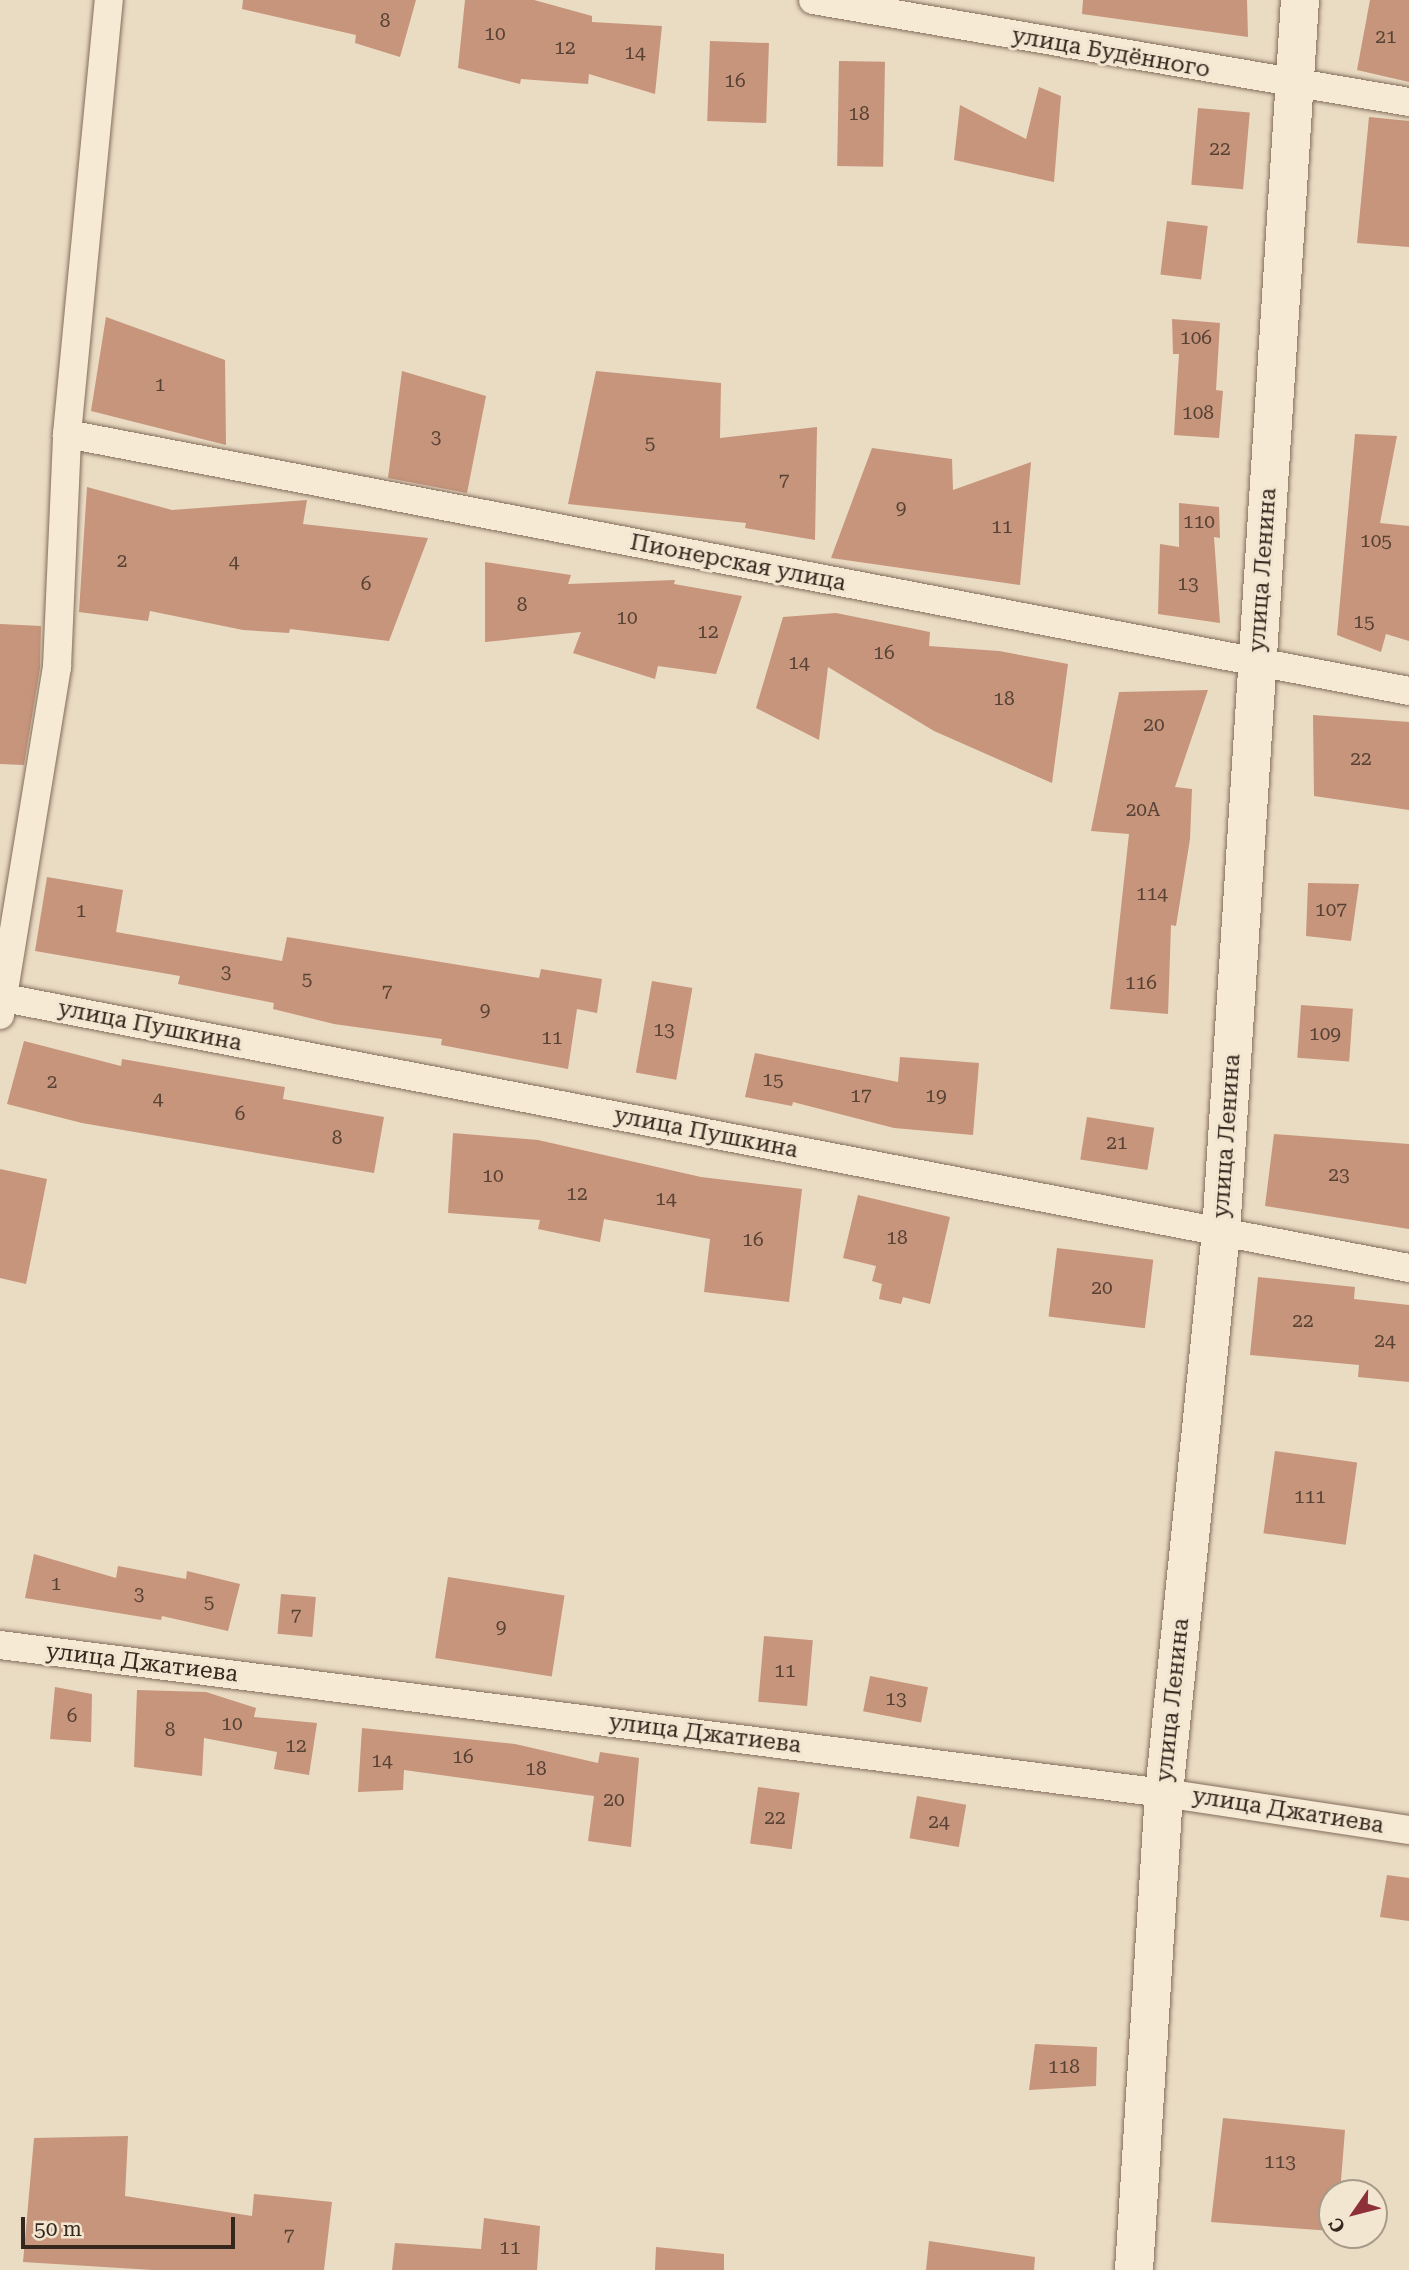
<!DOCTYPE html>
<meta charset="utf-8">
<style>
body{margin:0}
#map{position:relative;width:1409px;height:2270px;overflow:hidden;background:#eadbc3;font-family:"Roboto Serif",serif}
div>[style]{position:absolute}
.building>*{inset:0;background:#c6957b;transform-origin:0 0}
.roads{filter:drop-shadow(0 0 2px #836d5b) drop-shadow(0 0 2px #836d5b)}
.street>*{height:28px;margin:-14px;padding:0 14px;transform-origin:14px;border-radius:14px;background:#f6ead5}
.secondary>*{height:38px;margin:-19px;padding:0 19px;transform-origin:19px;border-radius:19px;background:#f6ead5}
span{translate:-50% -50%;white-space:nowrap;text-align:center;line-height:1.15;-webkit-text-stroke:6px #f2e6d1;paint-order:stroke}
.number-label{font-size:19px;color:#584235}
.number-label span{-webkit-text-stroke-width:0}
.street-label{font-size:23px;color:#34271e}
.north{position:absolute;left:1318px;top:2179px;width:70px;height:70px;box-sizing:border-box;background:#f2e6d1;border:2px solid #a69a89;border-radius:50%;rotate:235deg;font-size:19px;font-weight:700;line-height:28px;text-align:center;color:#34271e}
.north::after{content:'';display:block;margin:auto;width:24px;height:32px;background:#8d3037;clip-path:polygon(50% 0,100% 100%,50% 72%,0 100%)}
.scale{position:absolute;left:21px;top:2217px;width:214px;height:32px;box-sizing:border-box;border:4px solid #34271e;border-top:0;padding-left:9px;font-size:21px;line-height:24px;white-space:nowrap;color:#34271e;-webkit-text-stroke:5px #f2e6d1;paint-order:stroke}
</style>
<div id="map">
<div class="building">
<i style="clip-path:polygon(243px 0,416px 0,400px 57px,355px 43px,356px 35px,242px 9px)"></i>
<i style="clip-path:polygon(465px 0,534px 0,592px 16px,592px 22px,662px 26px,655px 94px,589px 74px,588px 84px,521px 79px,520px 84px,458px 68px)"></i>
<i style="clip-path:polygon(1083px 0,1247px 0,1248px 37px,1082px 14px)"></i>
<i style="clip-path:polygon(1370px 0,1409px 0,1409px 82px,1357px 70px)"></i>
<i style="left:710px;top:41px;width:59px;height:80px;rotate:2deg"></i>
<i style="left:839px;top:61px;width:46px;height:105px;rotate:1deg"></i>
<i style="clip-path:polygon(1039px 87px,1061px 96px,1054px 182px,954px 160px,960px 105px,1026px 139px)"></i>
<i style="left:1198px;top:108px;width:52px;height:77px;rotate:5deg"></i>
<i style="clip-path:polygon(1369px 117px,1409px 121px,1409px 247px,1357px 243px)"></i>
<i style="left:1167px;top:221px;width:41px;height:54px;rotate:7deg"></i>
<i style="clip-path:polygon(106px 317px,225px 360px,226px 445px,91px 411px)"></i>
<i style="clip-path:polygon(1172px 319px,1220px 323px,1216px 390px,1223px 391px,1219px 438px,1174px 435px,1179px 354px,1173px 354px)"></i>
<i style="clip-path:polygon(402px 371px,486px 396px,467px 493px,388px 478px)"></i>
<i style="clip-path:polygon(596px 371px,721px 383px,720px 438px,817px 427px,815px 540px,745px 528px,746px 523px,568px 504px)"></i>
<i style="clip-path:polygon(1355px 434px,1397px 436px,1380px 523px,1409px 526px,1409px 641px,1386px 634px,1381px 652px,1337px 635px)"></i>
<i style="clip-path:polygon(872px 448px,952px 459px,953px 490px,1031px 462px,1020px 585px,831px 558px)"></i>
<i style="clip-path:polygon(87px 487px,172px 510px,307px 500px,303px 524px,428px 538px,389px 641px,290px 629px,289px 633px,243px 630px,150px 611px,148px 621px,79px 612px)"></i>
<i style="clip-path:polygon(1179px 503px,1219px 507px,1220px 538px,1214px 537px,1220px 623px,1158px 614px,1160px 544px,1179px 547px)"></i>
<i style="clip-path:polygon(485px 562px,571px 575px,568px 584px,675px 580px,674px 584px,742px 596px,716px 674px,658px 666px,655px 679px,573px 653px,581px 632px,485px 642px)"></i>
<i style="clip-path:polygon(836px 613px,930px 632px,929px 646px,999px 651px,1068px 664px,1052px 783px,934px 731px,828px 667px,819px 740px,756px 708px,783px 617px)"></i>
<i style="clip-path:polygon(0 624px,41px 626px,40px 668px,24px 765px,0 764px)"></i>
<i style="clip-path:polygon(1208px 690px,1175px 787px,1192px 789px,1190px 839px,1176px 926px,1171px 925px,1168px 1014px,1110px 1009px,1129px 834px,1091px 831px,1119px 692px)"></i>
<i style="clip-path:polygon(1313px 715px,1409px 722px,1409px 810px,1314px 796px)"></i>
<i style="clip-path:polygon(47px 877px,123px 890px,116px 932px,282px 961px,287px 937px,539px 978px,541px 969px,602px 979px,597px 1013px,577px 1009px,568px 1069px,441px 1045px,442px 1039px,334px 1024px,273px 1009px,274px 1003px,178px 984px,180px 976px,35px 951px)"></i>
<i style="clip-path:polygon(1308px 883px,1359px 884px,1351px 941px,1306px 936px)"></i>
<i style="left:652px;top:981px;width:41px;height:93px;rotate:10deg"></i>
<i style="left:1301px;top:1005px;width:52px;height:53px;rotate:4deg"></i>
<i style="clip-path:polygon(24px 1041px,121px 1066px,122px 1059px,285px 1087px,283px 1099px,384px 1117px,374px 1173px,82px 1123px,7px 1104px)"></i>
<i style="clip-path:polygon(755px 1053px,898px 1082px,900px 1057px,979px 1063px,973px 1135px,894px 1128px,793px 1102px,792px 1106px,745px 1097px)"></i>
<i style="left:1087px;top:1117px;width:68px;height:43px;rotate:9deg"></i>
<i style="clip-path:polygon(453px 1133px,538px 1140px,701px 1177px,802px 1189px,789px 1302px,704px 1292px,710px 1239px,604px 1219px,600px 1242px,538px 1229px,540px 1220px,448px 1213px)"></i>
<i style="clip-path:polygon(1274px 1134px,1409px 1144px,1409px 1229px,1265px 1206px)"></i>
<i style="clip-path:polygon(0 1169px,47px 1179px,26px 1284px,0 1278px)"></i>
<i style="clip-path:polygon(858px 1195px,950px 1217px,930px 1304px,903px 1297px,901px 1304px,879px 1299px,882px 1284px,872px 1281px,876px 1266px,843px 1258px)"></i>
<i style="left:1057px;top:1248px;width:97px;height:69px;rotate:7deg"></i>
<i style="clip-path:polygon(1258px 1277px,1355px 1287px,1354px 1299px,1409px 1305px,1409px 1382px,1358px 1377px,1359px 1365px,1250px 1355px)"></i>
<i style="left:1275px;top:1451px;width:83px;height:83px;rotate:8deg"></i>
<i style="clip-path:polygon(34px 1554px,116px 1578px,118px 1566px,186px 1579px,187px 1571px,240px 1584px,228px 1631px,162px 1616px,161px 1620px,25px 1598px)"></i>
<i style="left:448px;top:1577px;width:118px;height:82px;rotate:9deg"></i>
<i style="left:281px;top:1594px;width:35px;height:40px;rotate:5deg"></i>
<i style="left:764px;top:1636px;width:49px;height:66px;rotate:5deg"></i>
<i style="left:870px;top:1676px;width:59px;height:36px;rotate:11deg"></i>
<i style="clip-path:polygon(55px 1687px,92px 1694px,91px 1742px,50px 1739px)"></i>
<i style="clip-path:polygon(137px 1690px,206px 1692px,256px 1708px,254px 1717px,317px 1723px,309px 1775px,274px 1769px,277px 1752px,204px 1738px,202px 1776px,134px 1767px)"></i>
<i style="clip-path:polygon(362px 1728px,515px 1744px,598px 1763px,600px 1752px,639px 1758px,631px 1847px,588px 1841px,594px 1796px,404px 1770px,403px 1790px,358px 1792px)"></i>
<i style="left:758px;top:1787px;width:42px;height:57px;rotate:8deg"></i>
<i style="left:917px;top:1796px;width:50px;height:43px;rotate:10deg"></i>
<i style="clip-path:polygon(1387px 1875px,1409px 1878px,1409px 1921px,1380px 1917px)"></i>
<i style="clip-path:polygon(1035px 2044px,1097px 2047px,1096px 2086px,1029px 2090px)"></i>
<i style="clip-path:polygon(1223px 2118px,1345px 2130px,1340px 2193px,1332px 2193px,1332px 2231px,1211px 2222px)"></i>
<i style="clip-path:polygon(128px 2136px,125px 2196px,252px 2216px,254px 2194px,332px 2202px,324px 2270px,153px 2270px,23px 2262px,34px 2138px)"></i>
<i style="clip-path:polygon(484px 2218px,540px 2226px,537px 2270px,392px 2270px,395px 2243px,481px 2249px)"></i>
<i style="clip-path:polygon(929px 2241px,1035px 2257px,1034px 2270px,926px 2270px)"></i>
<i style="clip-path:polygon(656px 2247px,724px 2254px,724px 2270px,655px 2270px)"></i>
</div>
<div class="roads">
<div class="street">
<i style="left:813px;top:0;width:605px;rotate:9.71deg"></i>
<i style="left:67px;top:434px;width:1366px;rotate:10.84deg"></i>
<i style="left:4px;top:998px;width:1431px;rotate:10.88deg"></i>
<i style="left:0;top:1015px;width:353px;rotate:-80.7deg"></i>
<i style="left:57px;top:667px;width:233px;rotate:-87.5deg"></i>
<i style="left:67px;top:434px;width:436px;rotate:-84.5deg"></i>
<i style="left:0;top:1645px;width:1173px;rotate:7.25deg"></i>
<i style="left:1164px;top:1793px;width:248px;rotate:8.6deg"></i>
</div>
<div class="secondary">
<i style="left:1134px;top:2270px;width:478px;rotate:-86.4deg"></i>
<i style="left:1164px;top:1793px;width:564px;rotate:-84.2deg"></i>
<i style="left:1221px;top:1232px;width:1235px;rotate:-86.33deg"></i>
</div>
</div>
<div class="number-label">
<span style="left:385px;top:21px">8</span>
<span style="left:495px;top:34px">10</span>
<span style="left:1386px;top:37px">21</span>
<span style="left:565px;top:48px">12</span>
<span style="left:635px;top:53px">14</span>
<span style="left:735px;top:81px">16</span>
<span style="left:859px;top:114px">18</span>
<span style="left:1220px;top:149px">22</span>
<span style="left:1196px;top:338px">106</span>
<span style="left:160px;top:385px">1</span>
<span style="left:1198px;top:413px">108</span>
<span style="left:436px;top:437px">3</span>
<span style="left:650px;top:443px">5</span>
<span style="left:784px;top:481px">7</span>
<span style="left:901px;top:508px">9</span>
<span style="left:1199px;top:522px">110</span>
<span style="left:1002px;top:527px">11</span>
<span style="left:1376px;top:541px">105</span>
<span style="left:122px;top:561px">2</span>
<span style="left:234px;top:562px">4</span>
<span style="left:366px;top:584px">6</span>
<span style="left:1188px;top:584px">13</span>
<span style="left:522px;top:605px">8</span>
<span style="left:627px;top:618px">10</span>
<span style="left:1364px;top:622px">15</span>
<span style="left:708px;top:632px">12</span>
<span style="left:884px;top:653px">16</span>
<span style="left:799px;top:663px">14</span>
<span style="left:1004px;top:699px">18</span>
<span style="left:1154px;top:725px">20</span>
<span style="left:1361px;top:759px">22</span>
<span style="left:1143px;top:810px">20А</span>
<span style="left:1152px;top:894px">114</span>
<span style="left:1331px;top:910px">107</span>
<span style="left:81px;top:911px">1</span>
<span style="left:226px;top:972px">3</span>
<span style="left:307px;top:979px">5</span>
<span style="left:1141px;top:983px">116</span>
<span style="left:387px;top:992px">7</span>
<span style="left:485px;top:1010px">9</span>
<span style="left:664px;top:1030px">13</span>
<span style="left:1325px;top:1034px">109</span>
<span style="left:552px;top:1038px">11</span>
<span style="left:773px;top:1080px">15</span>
<span style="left:52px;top:1082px">2</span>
<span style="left:861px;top:1096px">17</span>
<span style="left:936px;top:1096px">19</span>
<span style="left:158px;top:1099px">4</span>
<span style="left:240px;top:1114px">6</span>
<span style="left:337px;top:1138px">8</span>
<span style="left:1117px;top:1143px">21</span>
<span style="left:1339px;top:1175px">23</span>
<span style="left:493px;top:1176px">10</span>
<span style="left:577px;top:1194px">12</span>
<span style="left:666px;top:1199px">14</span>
<span style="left:897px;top:1238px">18</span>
<span style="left:753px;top:1240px">16</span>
<span style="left:1102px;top:1288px">20</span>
<span style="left:1303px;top:1321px">22</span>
<span style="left:1385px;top:1341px">24</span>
<span style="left:1310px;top:1497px">111</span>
<span style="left:56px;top:1584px">1</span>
<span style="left:139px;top:1594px">3</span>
<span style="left:209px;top:1602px">5</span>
<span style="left:296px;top:1616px">7</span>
<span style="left:501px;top:1627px">9</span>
<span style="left:785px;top:1671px">11</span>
<span style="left:896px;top:1699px">13</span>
<span style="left:72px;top:1716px">6</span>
<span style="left:232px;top:1724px">10</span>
<span style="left:170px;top:1730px">8</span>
<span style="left:296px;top:1746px">12</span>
<span style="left:463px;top:1757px">16</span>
<span style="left:382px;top:1761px">14</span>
<span style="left:536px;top:1769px">18</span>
<span style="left:614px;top:1800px">20</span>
<span style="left:775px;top:1818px">22</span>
<span style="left:939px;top:1822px">24</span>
<span style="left:1064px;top:2067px">118</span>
<span style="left:1280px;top:2162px">113</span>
<span style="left:289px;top:2236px">7</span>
<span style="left:510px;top:2248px">11</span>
</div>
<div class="street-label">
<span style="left:1111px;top:53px;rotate:10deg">улица Будённого</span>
<span style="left:738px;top:563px;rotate:11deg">Пионерская улица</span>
<span style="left:1263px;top:570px;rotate:-86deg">улица Ленина</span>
<span style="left:150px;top:1026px;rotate:11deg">улица Пушкина</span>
<span style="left:706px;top:1133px;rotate:11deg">улица Пушкина</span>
<span style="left:1227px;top:1136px;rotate:-86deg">улица Ленина</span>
<span style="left:142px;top:1663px;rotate:7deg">улица Джатиева</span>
<span style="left:1173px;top:1700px;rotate:-84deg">улица Ленина</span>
<span style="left:705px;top:1734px;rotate:7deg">улица Джатиева</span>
<span style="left:1288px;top:1811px;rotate:9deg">улица Джатиева</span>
</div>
<div class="north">С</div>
<div class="scale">50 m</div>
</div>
